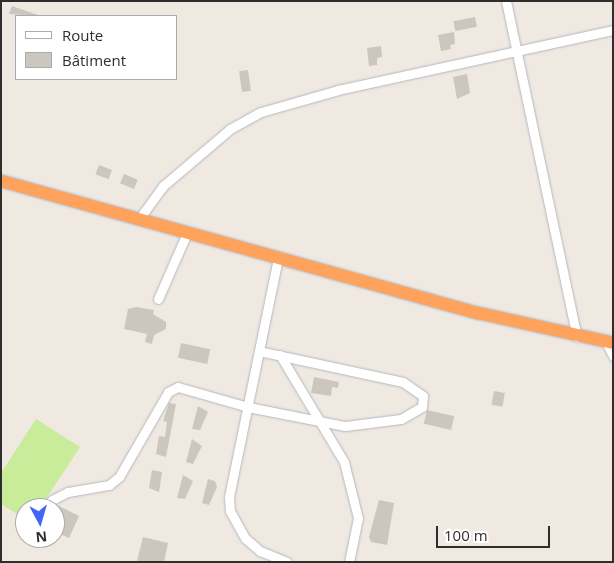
<!DOCTYPE html>
<meta charset="utf-8">
<style>
body{margin:0}
#map{position:relative;width:614px;height:563px;overflow:hidden;background:#efe9e1;font-family:"Open Sans",sans-serif}
div>[style]{position:absolute}
.pitch>*{inset:0;background:#c9ec9a}
.building>*{inset:0;background:#cbc7bf;transform-origin:0 0}
.roads{filter:drop-shadow(0 0 1px #b4b7c1) drop-shadow(0 0 1px #b4b7c1)}
.minor>*{height:9px;margin:-4.5px;padding:0 4.5px;transform-origin:4.5px;border-radius:4.5px;background:#fff}
.highway>*{height:12px;margin:-6px;padding:0 6px;transform-origin:6px;border-radius:6px;background:#ffa35c}
span{translate:-50% -50%;white-space:nowrap;text-align:center;line-height:1.15;-webkit-text-stroke:5px #fff;paint-order:stroke}
.frame{position:absolute;inset:0;border:2px solid #2e2e2e;pointer-events:none}
.legend{position:absolute;left:15px;top:15px;width:162px;height:65px;box-sizing:border-box;background:#fff;border:1px solid #ababab;margin:0;padding:6px 9px;list-style:none;font-size:15px;color:#2e2e2e}
.legend li{display:flex;align-items:center;gap:10px;height:25px}
.legend b{width:25px;border:1px solid #ababab}
.north{position:absolute;left:15px;top:498px;width:50px;height:50px;box-sizing:border-box;background:#fff;border:1px solid #ababab;border-radius:50%;rotate:174deg;font-size:14px;font-weight:700;line-height:20px;text-align:center;color:#2e2e2e}
.north::after{content:'';display:block;margin:auto;width:18px;height:22px;background:#4264fb;clip-path:polygon(50% 0,100% 100%,50% 72%,0 100%)}
.scale{position:absolute;left:436px;top:526px;width:114px;height:22px;box-sizing:border-box;border:2px solid #2e2e2e;border-top:0;padding-left:6px;font-size:15px;line-height:18px;white-space:nowrap;color:#2e2e2e;-webkit-text-stroke:4px #fff;paint-order:stroke}
</style>
<div id="map">
<div class="pitch">
<i style="clip-path:polygon(36px 419px,80px 447px,40px 508px,25px 508px,25px 519px,1px 504px,1px 473px)"></i>
</div>
<div class="building">
<i style="clip-path:polygon(12px 6px,38px 15px,38px 16px,9px 14px)"></i>
<i style="left:475px;top:17px;width:10px;height:22px;rotate:79deg"></i>
<i style="clip-path:polygon(454px 32px,455px 44px,450px 45px,451px 49px,441px 51px,438px 35px)"></i>
<i style="clip-path:polygon(381px 46px,382px 57px,377px 58px,377px 65px,369px 66px,367px 48px)"></i>
<i style="left:248px;top:70px;width:21px;height:9px;rotate:82deg"></i>
<i style="clip-path:polygon(467px 74px,470px 93px,457px 99px,453px 77px)"></i>
<i style="left:99px;top:165px;width:14px;height:10px;rotate:21deg"></i>
<i style="left:124px;top:174px;width:15px;height:10px;rotate:23deg"></i>
<i style="clip-path:polygon(136px 307px,154px 310px,153px 314px,166px 322px,166px 329px,154px 335px,152px 344px,145px 342px,147px 334px,124px 329px,128px 309px)"></i>
<i style="left:181px;top:343px;width:30px;height:15px;rotate:12deg"></i>
<i style="clip-path:polygon(314px 377px,339px 382px,338px 388px,332px 387px,331px 396px,311px 393px)"></i>
<i style="left:494px;top:391px;width:11px;height:14px;rotate:10deg"></i>
<i style="clip-path:polygon(169px 403px,176px 404px,166px 457px,156px 454px,159px 436px,165px 437px,167px 422px,163px 421px)"></i>
<i style="clip-path:polygon(198px 406px,208px 412px,200px 430px,192px 429px)"></i>
<i style="left:427px;top:410px;width:28px;height:14px;rotate:13deg"></i>
<i style="clip-path:polygon(192px 439px,202px 446px,193px 464px,186px 462px)"></i>
<i style="clip-path:polygon(152px 470px,162px 472px,159px 492px,149px 488px)"></i>
<i style="clip-path:polygon(183px 475px,193px 481px,185px 499px,177px 498px)"></i>
<i style="clip-path:polygon(208px 479px,215px 481px,217px 487px,209px 505px,202px 503px)"></i>
<i style="clip-path:polygon(379px 500px,394px 503px,387px 545px,371px 542px,369px 537px)"></i>
<i style="clip-path:polygon(59px 506px,79px 516px,69px 538px,55px 532px,55px 507px)"></i>
<i style="clip-path:polygon(143px 537px,168px 543px,164px 562px,137px 561px)"></i>
</div>
<div class="roads">
<div class="minor">
<i style="left:506px;top:1px;width:343px;rotate:78.1deg"></i>
<i style="left:139px;top:219px;width:41px;rotate:-54deg"></i>
<i style="left:163px;top:186px;width:88px;rotate:-40.4deg"></i>
<i style="left:230px;top:129px;width:35px;rotate:-29deg"></i>
<i style="left:261px;top:112px;width:80px;rotate:-15.9deg"></i>
<i style="left:338px;top:90px;width:281px;rotate:-12.3deg"></i>
<i style="left:278px;top:258px;width:244px;rotate:101.6deg"></i>
<i style="left:229px;top:497px;width:14px;rotate:86deg"></i>
<i style="left:230px;top:511px;width:31px;rotate:61deg"></i>
<i style="left:245px;top:538px;width:20px;rotate:41deg"></i>
<i style="left:260px;top:551px;width:29px;rotate:22deg"></i>
<i style="left:158px;top:299px;width:72px;rotate:-66.3deg"></i>
<i style="left:606px;top:342px;width:16px;rotate:63deg"></i>
<i style="left:280px;top:355px;width:125px;rotate:59.1deg"></i>
<i style="left:344px;top:462px;width:58px;rotate:76deg"></i>
<i style="left:358px;top:518px;width:45px;rotate:101.6deg"></i>
<i style="left:47px;top:508px;width:9px;rotate:-58deg"></i>
<i style="left:52px;top:500px;width:18px;rotate:-27deg"></i>
<i style="left:68px;top:492px;width:42px;rotate:-9.7deg"></i>
<i style="left:109px;top:485px;width:13px;rotate:-39deg"></i>
<i style="left:119px;top:477px;width:98px;rotate:-60deg"></i>
<i style="left:168px;top:392px;width:11px;rotate:-27deg"></i>
<i style="left:178px;top:387px;width:73px;rotate:15.9deg"></i>
<i style="left:248px;top:407px;width:99px;rotate:11.1deg"></i>
<i style="left:345px;top:426px;width:56px;rotate:-7.1deg"></i>
<i style="left:401px;top:419px;width:24px;rotate:-30deg"></i>
<i style="left:422px;top:407px;width:11px;rotate:-85deg"></i>
<i style="left:423px;top:396px;width:24px;rotate:-145deg"></i>
<i style="left:403px;top:382px;width:147px;rotate:-167.9deg"></i>
</div>
<div class="highway">
<i style="left:1px;top:181px;width:495px;rotate:15.5deg"></i>
<i style="left:478px;top:313px;width:138px;rotate:12.5deg"></i>
</div>
</div>
<div class="frame"></div>
<ul class="legend">
<li><b style="height:6px;background:#fff"></b>Route</li>
<li><b style="height:14px;background:#cbc7bf"></b>Bâtiment</li>
</ul>
<div class="north">N</div>
<div class="scale">100 m</div>
</div>
